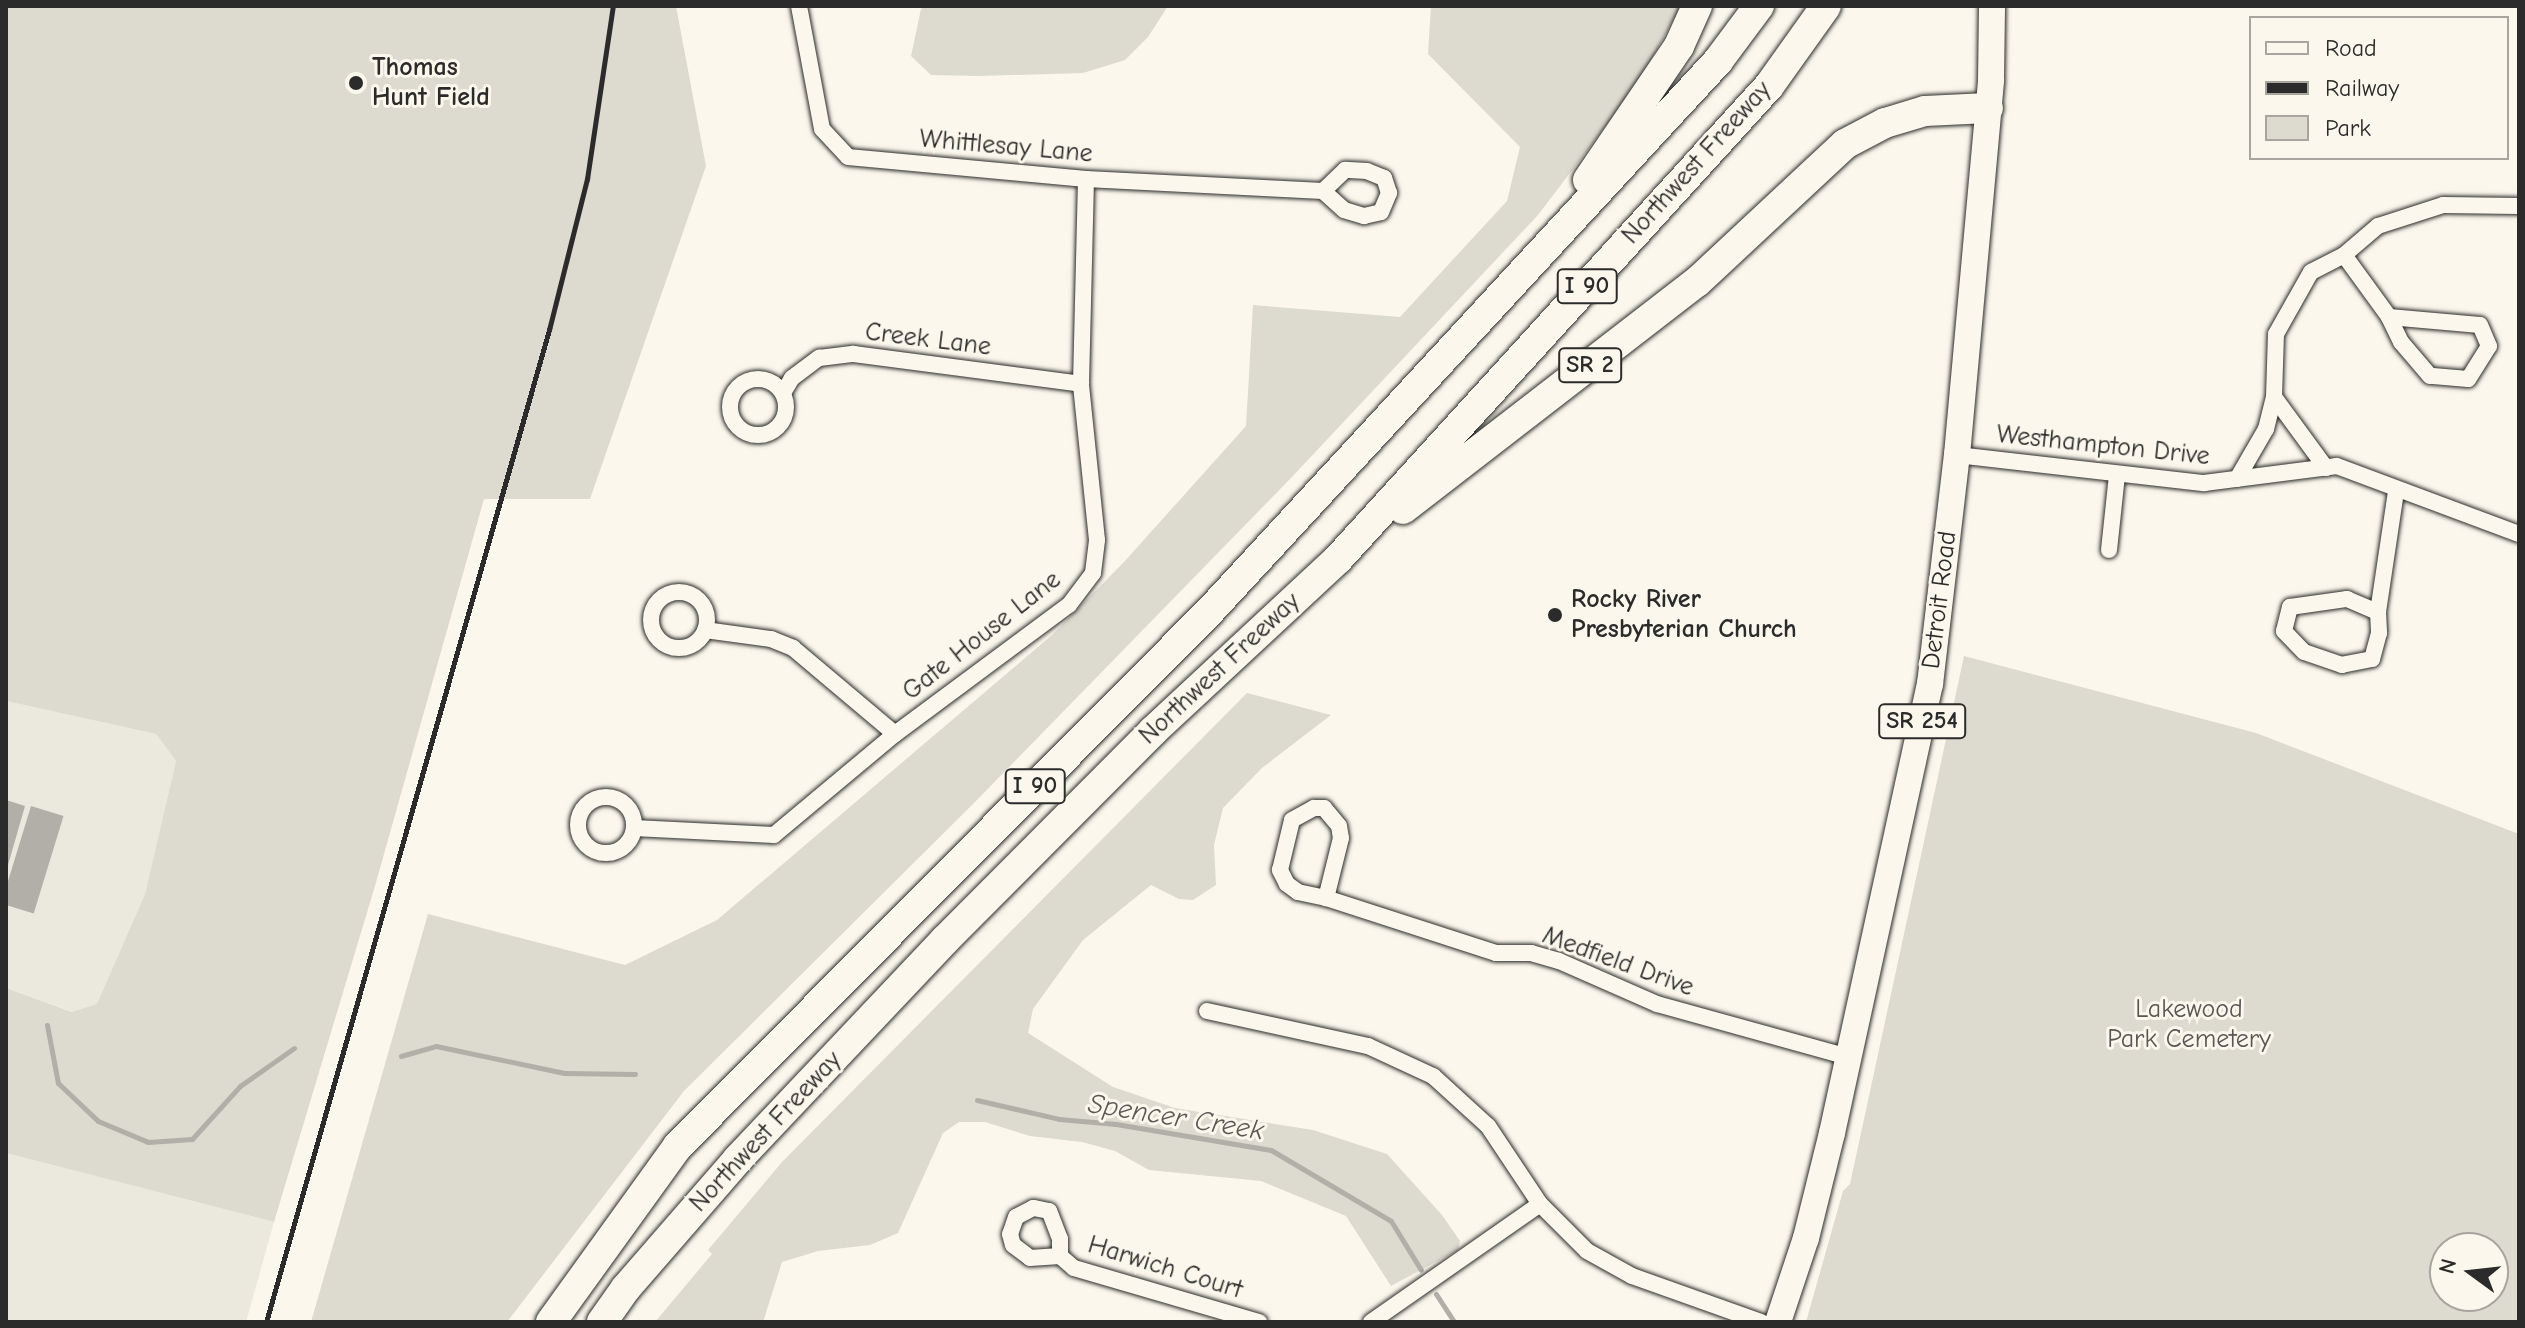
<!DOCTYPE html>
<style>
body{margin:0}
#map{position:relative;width:2525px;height:1328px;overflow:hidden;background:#fbf7ec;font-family:"Comic Neue",sans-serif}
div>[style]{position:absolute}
.built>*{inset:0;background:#ebe8de}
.green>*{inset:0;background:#dddad0}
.water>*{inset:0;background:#b1afa7;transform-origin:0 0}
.stream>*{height:5px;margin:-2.5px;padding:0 2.5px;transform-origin:2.5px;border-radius:2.5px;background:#b1afa7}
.roads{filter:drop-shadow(0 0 2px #2b2b2b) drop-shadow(0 0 2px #2b2b2b)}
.minor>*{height:16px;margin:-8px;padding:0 8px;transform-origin:8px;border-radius:8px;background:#fbf7ec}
.minor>.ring{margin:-8px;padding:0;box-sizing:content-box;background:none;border:16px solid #fbf7ec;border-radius:50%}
.primary>*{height:26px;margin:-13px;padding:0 13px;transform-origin:13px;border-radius:13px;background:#fbf7ec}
.motorway>*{height:30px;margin:-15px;padding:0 15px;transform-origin:15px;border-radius:15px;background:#fbf7ec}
.rail>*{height:5px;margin:-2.5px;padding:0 2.5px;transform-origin:2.5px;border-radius:2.5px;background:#2b2b2b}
.dots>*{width:22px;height:22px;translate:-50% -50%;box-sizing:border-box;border:4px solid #fbf7ec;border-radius:50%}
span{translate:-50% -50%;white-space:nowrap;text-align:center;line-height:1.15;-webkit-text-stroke:6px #fbf7ec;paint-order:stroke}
.shield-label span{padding:2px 6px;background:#fbf7ec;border:2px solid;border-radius:6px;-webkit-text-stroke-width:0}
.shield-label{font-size:24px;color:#2b2b2b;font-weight:700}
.poi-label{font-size:26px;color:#2b2b2b;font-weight:700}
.left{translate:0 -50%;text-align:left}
.street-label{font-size:26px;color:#2b2b2b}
.park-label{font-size:26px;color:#585754}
.water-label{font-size:28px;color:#5a5956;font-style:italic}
.frame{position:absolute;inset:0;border:8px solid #2b2b2b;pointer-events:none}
.legend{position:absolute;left:2249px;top:16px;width:260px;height:144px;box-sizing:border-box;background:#fbf7ec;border:2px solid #a8a59f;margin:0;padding:10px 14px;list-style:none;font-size:24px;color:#2b2b2b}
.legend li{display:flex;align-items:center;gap:16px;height:40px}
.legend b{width:40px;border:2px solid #a8a59f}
.north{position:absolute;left:2429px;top:1232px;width:80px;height:80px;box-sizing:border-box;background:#fbf7ec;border:2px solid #a8a59f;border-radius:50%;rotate:285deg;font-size:22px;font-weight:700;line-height:32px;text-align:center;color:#2b2b2b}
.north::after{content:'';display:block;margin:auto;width:28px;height:36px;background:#2b2b2b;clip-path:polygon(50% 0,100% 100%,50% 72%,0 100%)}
</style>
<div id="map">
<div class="built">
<i style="clip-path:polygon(6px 701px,156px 734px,176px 761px,145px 894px,97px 1005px,73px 1012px,6px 988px)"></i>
<i style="clip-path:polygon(6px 1153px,274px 1222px,246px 1322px,6px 1322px)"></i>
</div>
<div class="green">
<i style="clip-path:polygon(6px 6px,676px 6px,706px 166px,590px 499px,484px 499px,375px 886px,274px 1222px,6px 1153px,6px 988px,72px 1012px,97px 1004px,145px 894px,176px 761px,156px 734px,6px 701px)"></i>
<i style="clip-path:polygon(925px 6px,1168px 6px,1148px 37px,1125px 60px,1083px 73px,978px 76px,931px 75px,911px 56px,921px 9px)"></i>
<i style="clip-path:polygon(1431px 6px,1681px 6px,1637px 85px,1538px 215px,1290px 479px,974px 803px,684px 1091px,507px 1322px,311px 1322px,428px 914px,625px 965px,717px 920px,1052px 635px,1124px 562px,1246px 426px,1253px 305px,1400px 317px,1507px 201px,1520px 147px,1428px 54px)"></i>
<i style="clip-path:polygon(evenodd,1964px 656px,2256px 733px,2519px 834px,2519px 1322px,1806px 1322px,1843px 1191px,1850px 1184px,1964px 656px,2445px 1248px,2493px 1248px,2493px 1296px,2445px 1296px,2445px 1248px)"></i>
<i style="clip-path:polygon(1247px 693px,1331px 715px,1262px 768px,1223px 808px,1214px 845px,1216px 885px,1193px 900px,1179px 899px,1151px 885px,1083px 940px,1033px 1009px,1028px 1033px,1113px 1087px,1175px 1108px,1313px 1130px,1387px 1154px,1442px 1215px,1460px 1241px,1458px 1250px,1391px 1286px,1346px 1216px,1261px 1181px,1149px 1170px,1115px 1151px,1082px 1142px,1030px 1136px,985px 1122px,959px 1122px,943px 1133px,898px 1233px,870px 1245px,818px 1251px,782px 1262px,763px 1322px,655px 1322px,712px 1254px,708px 1250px,782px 1162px)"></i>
</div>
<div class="water">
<i style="clip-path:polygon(6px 800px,25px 806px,6px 872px)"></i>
<i style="left:31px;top:806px;width:34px;height:102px;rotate:17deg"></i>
</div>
<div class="stream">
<i style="left:47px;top:1025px;width:59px;rotate:79.3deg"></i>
<i style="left:58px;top:1083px;width:55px;rotate:43.5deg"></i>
<i style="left:98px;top:1121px;width:54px;rotate:22.8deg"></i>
<i style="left:148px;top:1142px;width:44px;rotate:-3.9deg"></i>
<i style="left:192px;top:1139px;width:72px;rotate:-47.8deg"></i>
<i style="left:240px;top:1086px;width:66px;rotate:-35.1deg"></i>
<i style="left:401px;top:1056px;width:36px;rotate:-16deg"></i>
<i style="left:436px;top:1046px;width:131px;rotate:11.9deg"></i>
<i style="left:564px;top:1073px;width:71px;rotate:0.8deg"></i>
<i style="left:977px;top:1100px;width:84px;rotate:13deg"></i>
<i style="left:1059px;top:1119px;width:57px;rotate:5deg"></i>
<i style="left:1116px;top:1124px;width:157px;rotate:9.5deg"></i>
<i style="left:1271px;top:1150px;width:139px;rotate:30.6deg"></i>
<i style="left:1391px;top:1221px;width:57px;rotate:58.5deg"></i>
<i style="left:1436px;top:1294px;width:33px;rotate:57deg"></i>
</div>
<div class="roads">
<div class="minor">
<i style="left:799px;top:6px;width:125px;rotate:79.4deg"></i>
<i style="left:822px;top:129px;width:38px;rotate:47deg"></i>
<i style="left:848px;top:157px;width:239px;rotate:5.3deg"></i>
<i style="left:1086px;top:179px;width:237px;rotate:2.9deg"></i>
<i style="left:1323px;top:191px;width:28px;rotate:42deg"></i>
<i style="left:1344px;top:210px;width:21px;rotate:17deg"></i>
<i style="left:1364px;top:216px;width:17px;rotate:-13deg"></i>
<i style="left:1381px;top:212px;width:21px;rotate:-67deg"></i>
<i style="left:1389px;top:193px;width:16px;rotate:-108deg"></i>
<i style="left:1384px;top:178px;width:18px;rotate:-158deg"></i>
<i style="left:1367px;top:171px;width:22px;rotate:-177deg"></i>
<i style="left:1345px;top:170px;width:30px;rotate:136deg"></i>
<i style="left:2344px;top:255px;width:77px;rotate:54deg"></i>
<i style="left:2389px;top:317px;width:91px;rotate:5deg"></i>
<i style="left:2480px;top:325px;width:23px;rotate:67deg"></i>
<i style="left:2489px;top:346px;width:39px;rotate:122deg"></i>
<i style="left:2468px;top:379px;width:38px;rotate:-175deg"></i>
<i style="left:2430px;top:376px;width:45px;rotate:-130.5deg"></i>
<i style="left:2401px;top:342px;width:28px;rotate:-116deg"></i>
<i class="ring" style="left:730px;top:379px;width:40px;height:40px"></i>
<i style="left:783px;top:393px;width:17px;rotate:-59deg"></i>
<i style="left:792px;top:378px;width:34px;rotate:-37deg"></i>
<i style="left:819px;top:358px;width:35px;rotate:-7deg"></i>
<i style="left:854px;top:354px;width:229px;rotate:7.5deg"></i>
<i style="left:1957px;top:455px;width:249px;rotate:6.5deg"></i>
<i style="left:2204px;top:483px;width:134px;rotate:-7.3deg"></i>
<i style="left:2337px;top:466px;width:194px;rotate:20.5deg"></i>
<i style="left:2326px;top:468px;width:88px;rotate:-126.2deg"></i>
<i style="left:2274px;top:397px;width:63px;rotate:-88.2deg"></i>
<i style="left:2276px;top:334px;width:71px;rotate:-60.6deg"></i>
<i style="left:2311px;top:272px;width:37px;rotate:-27deg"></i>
<i style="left:2344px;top:255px;width:45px;rotate:-40.5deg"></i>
<i style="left:2378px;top:226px;width:68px;rotate:-17.9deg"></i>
<i style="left:2443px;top:205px;width:76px;rotate:0.8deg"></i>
<i style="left:2237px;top:479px;width:58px;rotate:-59.9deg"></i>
<i style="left:2266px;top:429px;width:33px;rotate:-76deg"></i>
<i style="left:2109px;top:550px;width:75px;rotate:-83.9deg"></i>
<i class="ring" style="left:651px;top:592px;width:40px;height:40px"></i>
<i style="left:2378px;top:612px;width:21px;rotate:87deg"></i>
<i style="left:2379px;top:633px;width:27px;rotate:105deg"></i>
<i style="left:2372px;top:659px;width:31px;rotate:169deg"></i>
<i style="left:2342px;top:665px;width:40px;rotate:-161.1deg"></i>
<i style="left:2304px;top:652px;width:29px;rotate:-134deg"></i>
<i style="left:2284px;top:631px;width:25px;rotate:-76deg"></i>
<i style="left:2290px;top:607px;width:58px;rotate:-8deg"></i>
<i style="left:2347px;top:599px;width:34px;rotate:23deg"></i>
<i style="left:2378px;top:612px;width:122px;rotate:-81.5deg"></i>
<i style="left:705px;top:630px;width:67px;rotate:7.8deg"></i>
<i style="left:771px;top:639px;width:24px;rotate:22deg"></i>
<i style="left:793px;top:648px;width:133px;rotate:40.1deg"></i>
<i class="ring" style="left:578px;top:797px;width:40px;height:40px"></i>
<i style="left:634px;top:828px;width:140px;rotate:2.9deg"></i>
<i style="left:774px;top:835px;width:158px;rotate:-39.9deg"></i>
<i style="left:895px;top:734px;width:217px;rotate:-36.6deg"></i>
<i style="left:1069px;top:605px;width:40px;rotate:-53deg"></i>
<i style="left:1093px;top:573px;width:33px;rotate:-83deg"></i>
<i style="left:1097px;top:540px;width:157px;rotate:-95.9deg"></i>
<i style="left:1081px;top:384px;width:205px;rotate:-88.6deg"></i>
<i style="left:1326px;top:898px;width:29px;rotate:-168deg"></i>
<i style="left:1298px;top:892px;width:14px;rotate:-144deg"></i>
<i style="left:1287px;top:884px;width:16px;rotate:-117deg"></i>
<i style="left:1280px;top:870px;width:51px;rotate:-76.5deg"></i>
<i style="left:1292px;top:820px;width:25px;rotate:-29deg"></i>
<i style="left:1314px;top:808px;width:10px"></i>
<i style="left:1324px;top:808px;width:23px;rotate:50deg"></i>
<i style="left:1339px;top:826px;width:12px;rotate:81deg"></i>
<i style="left:1341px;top:838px;width:62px;rotate:104deg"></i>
<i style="left:1326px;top:898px;width:179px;rotate:17.9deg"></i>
<i style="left:1496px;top:953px;width:35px"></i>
<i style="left:1531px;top:953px;width:29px;rotate:16deg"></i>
<i style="left:1559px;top:961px;width:107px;rotate:23.7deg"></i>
<i style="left:1657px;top:1004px;width:198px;rotate:15.5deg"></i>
<i style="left:1207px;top:1011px;width:165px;rotate:12.3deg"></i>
<i style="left:1368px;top:1046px;width:72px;rotate:24.8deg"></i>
<i style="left:1433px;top:1076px;width:74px;rotate:42.3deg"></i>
<i style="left:1488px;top:1126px;width:94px;rotate:56.3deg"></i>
<i style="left:1540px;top:1204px;width:66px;rotate:45deg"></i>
<i style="left:1587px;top:1251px;width:51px;rotate:29.1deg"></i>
<i style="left:1632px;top:1276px;width:137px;rotate:19.6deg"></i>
<i style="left:1060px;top:1256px;width:17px;rotate:-90deg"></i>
<i style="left:1060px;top:1239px;width:30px;rotate:-111deg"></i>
<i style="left:1049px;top:1211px;width:16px;rotate:-169deg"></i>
<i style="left:1033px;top:1208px;width:19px;rotate:152deg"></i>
<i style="left:1016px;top:1217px;width:18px;rotate:109deg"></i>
<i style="left:1010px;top:1234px;width:11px;rotate:75deg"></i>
<i style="left:1013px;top:1245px;width:21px;rotate:37deg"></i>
<i style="left:1030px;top:1258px;width:30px;rotate:-4deg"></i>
<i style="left:1060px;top:1256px;width:18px;rotate:41deg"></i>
<i style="left:1074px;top:1268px;width:193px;rotate:16.3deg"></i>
<i style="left:1371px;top:1322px;width:206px;rotate:-34.9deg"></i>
</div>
<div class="primary">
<i style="left:1778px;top:1322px;width:89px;rotate:-71.6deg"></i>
<i style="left:1806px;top:1238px;width:108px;rotate:-76.1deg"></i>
<i style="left:1832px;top:1133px;width:460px;rotate:-77.7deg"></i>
<i style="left:1930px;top:684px;width:231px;rotate:-83.3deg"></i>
<i style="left:1957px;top:455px;width:377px;rotate:-84.8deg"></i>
<i style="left:1991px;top:80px;width:74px;rotate:-89.2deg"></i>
</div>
<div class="motorway">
<i style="left:1588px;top:180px;width:162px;rotate:-55.8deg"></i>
<i style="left:1679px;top:46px;width:44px;rotate:-65.8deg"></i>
<i style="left:1403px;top:509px;width:371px;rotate:-37.7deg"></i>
<i style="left:1697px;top:282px;width:202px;rotate:-43deg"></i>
<i style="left:1845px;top:144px;width:45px;rotate:-27.7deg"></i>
<i style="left:1885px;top:123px;width:42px;rotate:-16.7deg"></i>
<i style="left:1925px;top:111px;width:63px;rotate:-2.7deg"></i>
<i style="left:551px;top:1322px;width:217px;rotate:-54.2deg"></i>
<i style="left:678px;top:1146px;width:754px;rotate:-45.16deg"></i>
<i style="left:1210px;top:611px;width:749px;rotate:-47.27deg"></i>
<i style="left:1718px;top:61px;width:69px;rotate:-53.3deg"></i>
<i style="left:602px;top:1322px;width:42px;rotate:-54.8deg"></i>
<i style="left:626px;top:1288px;width:171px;rotate:-49deg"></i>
<i style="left:738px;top:1159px;width:301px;rotate:-46.6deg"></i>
<i style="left:945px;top:940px;width:295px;rotate:-45.1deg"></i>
<i style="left:1153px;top:731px;width:253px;rotate:-42.9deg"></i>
<i style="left:1338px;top:559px;width:640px;rotate:-47.66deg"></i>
<i style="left:1769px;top:86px;width:98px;rotate:-54.5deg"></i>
</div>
</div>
<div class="rail">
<i style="left:266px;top:1322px;width:1032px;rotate:-74.08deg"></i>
<i style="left:549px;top:330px;width:156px;rotate:-75.9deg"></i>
<i style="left:587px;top:179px;width:175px;rotate:-81.5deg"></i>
</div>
<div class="dots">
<i style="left:356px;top:83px;background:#2b2b2b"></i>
<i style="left:1555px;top:615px;background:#2b2b2b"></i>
</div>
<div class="shield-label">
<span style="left:1587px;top:286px">I 90</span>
<span style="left:1590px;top:365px">SR 2</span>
<span style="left:1922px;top:721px">SR 254</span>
<span style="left:1035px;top:786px">I 90</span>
</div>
<div class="poi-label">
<span class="left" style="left:372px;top:83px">Thomas<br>Hunt Field</span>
<span class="left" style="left:1571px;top:615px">Rocky River<br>Presbyterian Church</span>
</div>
<div class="street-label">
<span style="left:1006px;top:147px;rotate:5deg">Whittlesay Lane</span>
<span style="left:1697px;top:163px;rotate:-48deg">Northwest Freeway</span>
<span style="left:928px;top:340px;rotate:7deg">Creek Lane</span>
<span style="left:2103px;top:446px;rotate:6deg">Westhampton Drive</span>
<span style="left:1940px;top:600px;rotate:-83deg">Detroit Road</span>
<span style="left:982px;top:636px;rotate:-38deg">Gate House Lane</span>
<span style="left:1220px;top:669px;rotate:-43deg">Northwest Freeway</span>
<span style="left:1618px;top:962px;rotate:20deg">Medfield Drive</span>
<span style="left:766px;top:1132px;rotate:-47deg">Northwest Freeway</span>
<span style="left:1165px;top:1268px;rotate:17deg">Harwich Court</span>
</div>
<div class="park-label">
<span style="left:2189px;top:1025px">Lakewood<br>Park Cemetery</span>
</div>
<div class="water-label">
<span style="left:1176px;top:1117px;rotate:9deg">Spencer Creek</span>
</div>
<div class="frame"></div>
<ul class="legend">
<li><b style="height:10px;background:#fbf7ec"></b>Road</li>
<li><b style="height:10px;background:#2b2b2b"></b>Railway</li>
<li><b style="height:22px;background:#dddad0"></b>Park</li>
</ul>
<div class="north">N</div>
</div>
